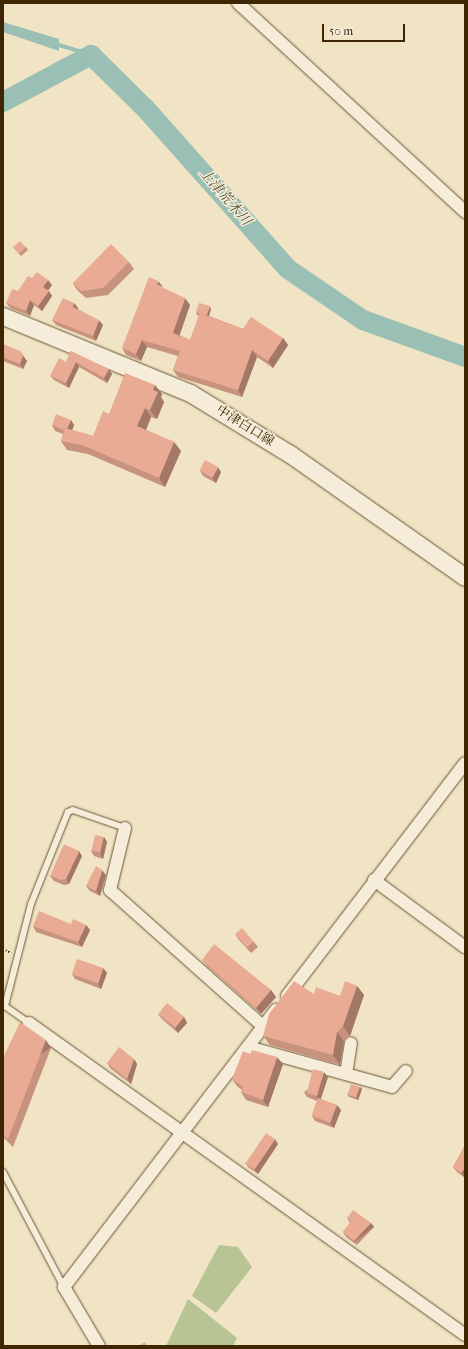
<!DOCTYPE html>
<meta charset="utf-8">
<style>
body{margin:0}
#map{position:relative;width:468px;height:1349px;overflow:hidden;background:#f0e4c4;font-family:"IM FELL French Canon","Noto Serif JP",serif}
div>[style]{position:absolute}
.green>*{inset:0;background:#b9c494}
.water>*{inset:0;background:#9abfb4}
.stream>*{height:3.5px;margin:-1.75px;padding:0 1.75px;transform-origin:1.75px;border-radius:1.75px;background:#9abfb4}
.river>*{height:20px;margin:-10px;padding:0 10px;transform-origin:10px;border-radius:10px;background:#9abfb4}
.path>*{height:2px;margin-top:-1px;transform-origin:0;background:repeating-linear-gradient(90deg,#3d2601 0 1px,transparent 0 3px)}
.roads{filter:drop-shadow(0 0 1px #6a5632) drop-shadow(0 0 1px #6a5632)}
.lane>*{height:6px;margin:-3px;padding:0 3px;transform-origin:3px;border-radius:3px;background:#f5edd9}
.street>*{height:12px;margin:-6px;padding:0 6px;transform-origin:6px;border-radius:6px;background:#f5edd9}
.secondary>*{height:17px;margin:-8.5px;padding:0 8.5px;transform-origin:8.5px;border-radius:8.5px;background:#f5edd9}
.wall>*{inset:0;background:#c8937e}
.shaded-wall>*{inset:0;background:#a37867;transform-origin:0 0}
.building>*{inset:0;background:#e9ab93;transform-origin:0 0}
span{translate:-50% -50%;white-space:nowrap;text-align:center;line-height:1.15;-webkit-text-stroke:3px #f5edd9;paint-order:stroke}
.street-label{font-size:13px;color:#3d2601}
.water-label{font-size:14px;color:#595437;font-style:italic}
.frame{position:absolute;inset:0;border:4px solid #3d2601;pointer-events:none}
.scale{position:absolute;left:322px;top:24px;width:83px;height:18px;box-sizing:border-box;border:2px solid #3d2601;border-top:0;padding-left:5px;font-size:12px;line-height:14px;white-space:nowrap;color:#3d2601;-webkit-text-stroke:3px #f5edd9;paint-order:stroke}
</style>
<div id="map">
<div class="green">
<i style="clip-path:polygon(219px 1245px,238px 1247px,252px 1267px,216px 1313px,192px 1296px)"></i>
<i style="clip-path:polygon(188px 1299px,237px 1338px,233px 1346px,166px 1346px)"></i>
</div>
<div class="water">
<i style="clip-path:polygon(3px 22px,59px 39px,59px 51px,3px 32px)"></i>
</div>
<div class="stream">
<i style="left:56px;top:44px;width:37px;rotate:17deg"></i>
</div>
<div class="river">
<i style="left:3px;top:102px;width:100px;rotate:-28.1deg"></i>
<i style="left:91px;top:55px;width:76px;rotate:44.5deg"></i>
<i style="left:145px;top:108px;width:215px;rotate:48.4deg"></i>
<i style="left:288px;top:269px;width:91px;rotate:34.2deg"></i>
<i style="left:363px;top:320px;width:109px;rotate:19.9deg"></i>
</div>
<div class="path">
<i style="left:3px;top:949px;width:9px;rotate:27deg"></i>
</div>
<div class="roads">
<div class="lane">
<i style="left:29px;top:1023px;width:29px;rotate:-145deg"></i>
<i style="left:5px;top:1006px;width:105px;rotate:-75.7deg"></i>
<i style="left:31px;top:904px;width:99px;rotate:-68.1deg"></i>
<i style="left:68px;top:812px;width:5px;rotate:-22deg"></i>
<i style="left:73px;top:810px;width:55px;rotate:19.1deg"></i>
<i style="left:3px;top:1172px;width:130px;rotate:62.1deg"></i>
</div>
<div class="street">
<i style="left:238px;top:3px;width:309px;rotate:42.6deg"></i>
<i style="left:125px;top:828px;width:64px;rotate:103.6deg"></i>
<i style="left:110px;top:890px;width:206px;rotate:41.7deg"></i>
<i style="left:374px;top:880px;width:113px;rotate:36.4deg"></i>
<i style="left:287px;top:996px;width:293px;rotate:-52.6deg"></i>
<i style="left:29px;top:1023px;width:536px;rotate:35.59deg"></i>
<i style="left:248px;top:1047px;width:149px;rotate:15.5deg"></i>
<i style="left:392px;top:1087px;width:21px;rotate:-49deg"></i>
<i style="left:346px;top:1074px;width:31px;rotate:-81deg"></i>
<i style="left:99px;top:1346px;width:69px;rotate:-120.7deg"></i>
<i style="left:64px;top:1287px;width:349px;rotate:-52.6deg"></i>
</div>
<div class="secondary">
<i style="left:3px;top:316px;width:202px;rotate:22.4deg"></i>
<i style="left:190px;top:393px;width:117px;rotate:31.4deg"></i>
<i style="left:290px;top:454px;width:214px;rotate:35.1deg"></i>
</div>
</div>
<div class="wall">
<i style="clip-path:polygon(13px 247px,26px 247px,28px 250px,21px 256px)"></i>
<i style="clip-path:polygon(129px 262px,134px 269px,108px 295px,86px 298px,77px 290px,73px 283px)"></i>
<i style="clip-path:polygon(32px 278px,52px 285px,48px 290px,52px 296px,42px 311px,34px 305px,30px 316px,10px 308px,6px 303px)"></i>
<i style="clip-path:polygon(74px 303px,78px 308px,78px 309px,103px 325px,96px 341px,56px 325px,52px 320px)"></i>
<i style="clip-path:polygon(190px 305px,179px 335px,190px 340px,199px 316px,197px 315px,196px 312px,211px 309px,209px 316px,243px 329px,283px 338px,288px 345px,273px 368px,257px 357px,242px 397px,178px 377px,173px 370px,178px 356px,147px 347px,141px 361px,126px 355px,122px 348px)"></i>
<i style="clip-path:polygon(3px 344px,27px 361px,23px 369px,3px 361px)"></i>
<i style="clip-path:polygon(71px 351px,112px 374px,107px 383px,79px 367px,69px 388px,54px 380px,50px 376px,66px 362px)"></i>
<i style="clip-path:polygon(155px 385px,162px 394px,161px 397px,164px 402px,157px 419px,151px 417px,146px 430px,174px 442px,181px 451px,165px 487px,88px 454px,67px 450px,61px 441px,63px 434px,55px 431px,52px 425px,71px 420px,74px 425px,72px 430px,93px 436px,109px 414px)"></i>
<i style="clip-path:polygon(200px 471px,221px 472px,216px 483px,203px 476px)"></i>
<i style="clip-path:polygon(104px 837px,107px 842px,103px 859px,94px 856px,91px 851px)"></i>
<i style="clip-path:polygon(82px 856px,69px 884px,64px 885px,54px 881px,50px 876px)"></i>
<i style="clip-path:polygon(106px 875px,100px 896px,90px 891px,86px 886px)"></i>
<i style="clip-path:polygon(71px 924px,86px 925px,90px 930px,82px 947px,36px 932px,33px 926px)"></i>
<i style="clip-path:polygon(235px 934px,254px 942px,258px 947px,251px 953px,239px 940px)"></i>
<i style="clip-path:polygon(202px 960px,271px 990px,276px 997px,261px 1014px,207px 966px)"></i>
<i style="clip-path:polygon(103px 968px,107px 973px,101px 989px,75px 979px,72px 974px)"></i>
<i style="clip-path:polygon(357px 986px,364px 995px,350px 1036px,344px 1041px,340px 1065px,270px 1045px,263px 1036px,314px 994px,340px 996px)"></i>
<i style="clip-path:polygon(158px 1014px,184px 1017px,187px 1023px,178px 1033px,162px 1019px)"></i>
<i style="clip-path:polygon(51px 1048px,13px 1147px,3px 1137px,3px 1058px)"></i>
<i style="clip-path:polygon(134px 1059px,137px 1064px,131px 1084px,110px 1068px,107px 1063px)"></i>
<i style="clip-path:polygon(283px 1064px,268px 1107px,246px 1100px,241px 1092px,242px 1090px,237px 1086px,232px 1079px)"></i>
<i style="clip-path:polygon(328px 1077px,321px 1099px,341px 1110px,334px 1128px,315px 1121px,312px 1116px,317px 1101px,307px 1097px,304px 1092px)"></i>
<i style="clip-path:polygon(360px 1087px,362px 1089px,358px 1100px,349px 1097px,347px 1094px)"></i>
<i style="clip-path:polygon(278px 1144px,258px 1174px,249px 1168px,245px 1163px)"></i>
<i style="clip-path:polygon(465px 1145px,465px 1178px,457px 1172px,453px 1167px)"></i>
<i style="clip-path:polygon(347px 1218px,371px 1223px,374px 1227px,357px 1245px,346px 1237px,343px 1232px,350px 1223px)"></i>
</div>
<div class="shaded-wall">
<i style="clip-path:polygon(48px 280px,52px 285px,47px 292px,43px 287px)"></i>
<i style="clip-path:polygon(158px 281px,163px 287px,157px 285px)"></i>
<i style="clip-path:polygon(49px 291px,52px 296px,42px 311px,38px 306px)"></i>
<i style="clip-path:polygon(185px 298px,190px 305px,178px 340px,173px 333px)"></i>
<i style="clip-path:polygon(30px 300px,34px 305px,30px 316px,26px 311px)"></i>
<i style="clip-path:polygon(74px 303px,78px 308px,76px 312px,73px 307px)"></i>
<i style="clip-path:polygon(210px 306px,211px 309px,208px 319px,206px 316px)"></i>
<i style="clip-path:polygon(99px 320px,103px 325px,96px 341px,93px 336px)"></i>
<i style="clip-path:polygon(283px 338px,288px 345px,273px 368px,268px 361px)"></i>
<i style="clip-path:polygon(142px 340px,147px 347px,141px 361px,136px 354px)"></i>
<i style="clip-path:polygon(252px 350px,257px 357px,242px 397px,238px 390px)"></i>
<i style="clip-path:polygon(20px 351px,27px 361px,23px 369px,20px 364px)"></i>
<i style="clip-path:polygon(76px 362px,79px 367px,69px 388px,66px 383px)"></i>
<i style="clip-path:polygon(109px 369px,112px 374px,107px 383px,104px 378px)"></i>
<i style="clip-path:polygon(155px 385px,162px 394px,161px 397px,164px 402px,157px 419px,150px 410px,153px 390px)"></i>
<i style="clip-path:polygon(145px 408px,151px 417px,144px 435px,137px 426px)"></i>
<i style="clip-path:polygon(71px 420px,74px 425px,70px 436px,66px 431px)"></i>
<i style="clip-path:polygon(174px 442px,181px 451px,165px 487px,159px 478px)"></i>
<i style="clip-path:polygon(218px 467px,221px 472px,216px 483px,212px 478px)"></i>
<i style="clip-path:polygon(104px 837px,107px 842px,103px 859px,100px 853px)"></i>
<i style="clip-path:polygon(79px 851px,82px 856px,69px 884px,66px 879px)"></i>
<i style="clip-path:polygon(102px 870px,106px 875px,100px 896px,96px 891px)"></i>
<i style="clip-path:polygon(86px 925px,90px 930px,82px 947px,78px 942px)"></i>
<i style="clip-path:polygon(103px 968px,107px 973px,101px 989px,98px 983px)"></i>
<i style="clip-path:polygon(357px 986px,364px 995px,350px 1036px,343px 1026px)"></i>
<i style="clip-path:polygon(271px 990px,276px 997px,261px 1014px,256px 1008px)"></i>
<i style="clip-path:polygon(184px 1017px,187px 1023px,178px 1033px,175px 1028px)"></i>
<i style="clip-path:polygon(337px 1032px,344px 1041px,340px 1065px,333px 1055px)"></i>
<i style="left:46px;top:1040px;width:9px;height:106px;rotate:58deg"></i>
<i style="clip-path:polygon(277px 1057px,283px 1064px,268px 1107px,263px 1100px)"></i>
<i style="clip-path:polygon(134px 1059px,137px 1064px,131px 1084px,127px 1079px)"></i>
<i style="clip-path:polygon(324px 1072px,328px 1077px,320px 1101px,316px 1096px)"></i>
<i style="clip-path:polygon(360px 1087px,362px 1089px,358px 1100px,356px 1098px)"></i>
<i style="clip-path:polygon(337px 1105px,341px 1110px,334px 1128px,330px 1123px)"></i>
<i style="clip-path:polygon(275px 1139px,278px 1144px,258px 1174px,254px 1169px)"></i>
<i style="clip-path:polygon(465px 1168px,465px 1178px,461px 1173px)"></i>
<i style="left:371px;top:1223px;width:5px;height:25px;rotate:53deg"></i>
</div>
<div class="building">
<i style="clip-path:polygon(20px 241px,26px 247px,19px 254px,13px 247px)"></i>
<i style="clip-path:polygon(111px 244px,129px 262px,103px 288px,81px 291px,73px 283px)"></i>
<i style="clip-path:polygon(37px 272px,48px 280px,43px 287px,49px 291px,38px 306px,30px 300px,26px 311px,6px 303px,12px 289px,18px 291px,28px 276px,32px 278px)"></i>
<i style="clip-path:polygon(149px 277px,158px 281px,157px 285px,185px 298px,173px 333px,190px 340px,200px 313px,243px 329px,251px 317px,283px 338px,268px 361px,252px 350px,238px 390px,173px 370px,180px 351px,142px 340px,136px 354px,122px 348px)"></i>
<i style="clip-path:polygon(63px 298px,74px 303px,73px 307px,99px 320px,93px 336px,52px 320px)"></i>
<i style="clip-path:polygon(199px 303px,210px 306px,207px 315px,200px 313px,200px 314px,196px 312px)"></i>
<i style="clip-path:polygon(3px 344px,20px 351px,23px 356px,20px 364px,3px 357px)"></i>
<i style="clip-path:polygon(71px 351px,109px 369px,104px 378px,76px 362px,66px 383px,50px 376px,59px 358px,66px 362px)"></i>
<i style="clip-path:polygon(125px 373px,155px 385px,153px 390px,158px 392px,150px 410px,145px 408px,137px 426px,174px 442px,159px 478px,82px 445px,61px 441px,65px 428px,93px 436px,103px 411px,109px 414px)"></i>
<i style="clip-path:polygon(56px 414px,71px 420px,67px 429px,65px 428px,64px 430px,52px 425px)"></i>
<i style="left:205px;top:460px;width:15px;height:12px;rotate:28deg"></i>
<i style="left:95px;top:835px;width:9px;height:16px;rotate:13deg"></i>
<i style="clip-path:polygon(64px 844px,79px 851px,66px 879px,61px 880px,50px 876px)"></i>
<i style="clip-path:polygon(96px 866px,102px 870px,96px 891px,86px 886px)"></i>
<i style="clip-path:polygon(39px 911px,71px 924px,73px 919px,86px 925px,78px 942px,33px 926px)"></i>
<i style="left:242px;top:928px;width:18px;height:9px;rotate:49deg"></i>
<i style="clip-path:polygon(214px 944px,271px 990px,256px 1008px,202px 960px)"></i>
<i style="left:77px;top:959px;width:28px;height:16px;rotate:19deg"></i>
<i style="clip-path:polygon(294px 981px,314px 994px,316px 987px,340px 996px,345px 981px,357px 986px,343px 1026px,337px 1032px,333px 1055px,263px 1036px,269px 1014px)"></i>
<i style="left:167px;top:1003px;width:22px;height:14px;rotate:39deg"></i>
<i style="clip-path:polygon(20px 1022px,46px 1040px,8px 1139px,3px 1135px,3px 1058px)"></i>
<i style="clip-path:polygon(119px 1047px,134px 1059px,127px 1079px,107px 1063px)"></i>
<i style="clip-path:polygon(252px 1050px,277px 1057px,263px 1100px,241px 1092px,243px 1087px,232px 1079px,243px 1051px,250px 1054px)"></i>
<i style="left:313px;top:1069px;width:11px;height:25px;rotate:15deg"></i>
<i style="left:351px;top:1084px;width:9px;height:11px;rotate:18deg"></i>
<i style="left:318px;top:1098px;width:20px;height:19px;rotate:20deg"></i>
<i style="left:266px;top:1133px;width:11px;height:37px;rotate:34deg"></i>
<i style="clip-path:polygon(465px 1145px,465px 1168px,461px 1173px,453px 1167px)"></i>
<i style="clip-path:polygon(353px 1210px,371px 1223px,354px 1241px,343px 1232px,351px 1221px,347px 1218px)"></i>
<i style="clip-path:polygon(145px 1342px,147px 1346px,138px 1346px)"></i>
</div>
<div class="street-label">
<span style="left:245px;top:426px;rotate:32deg">中津白口線</span>
</div>
<div class="water-label">
<span style="left:225px;top:197px;rotate:49deg">上津荒木川</span>
</div>
<div class="frame"></div>
<div class="scale">50 m</div>
</div>
